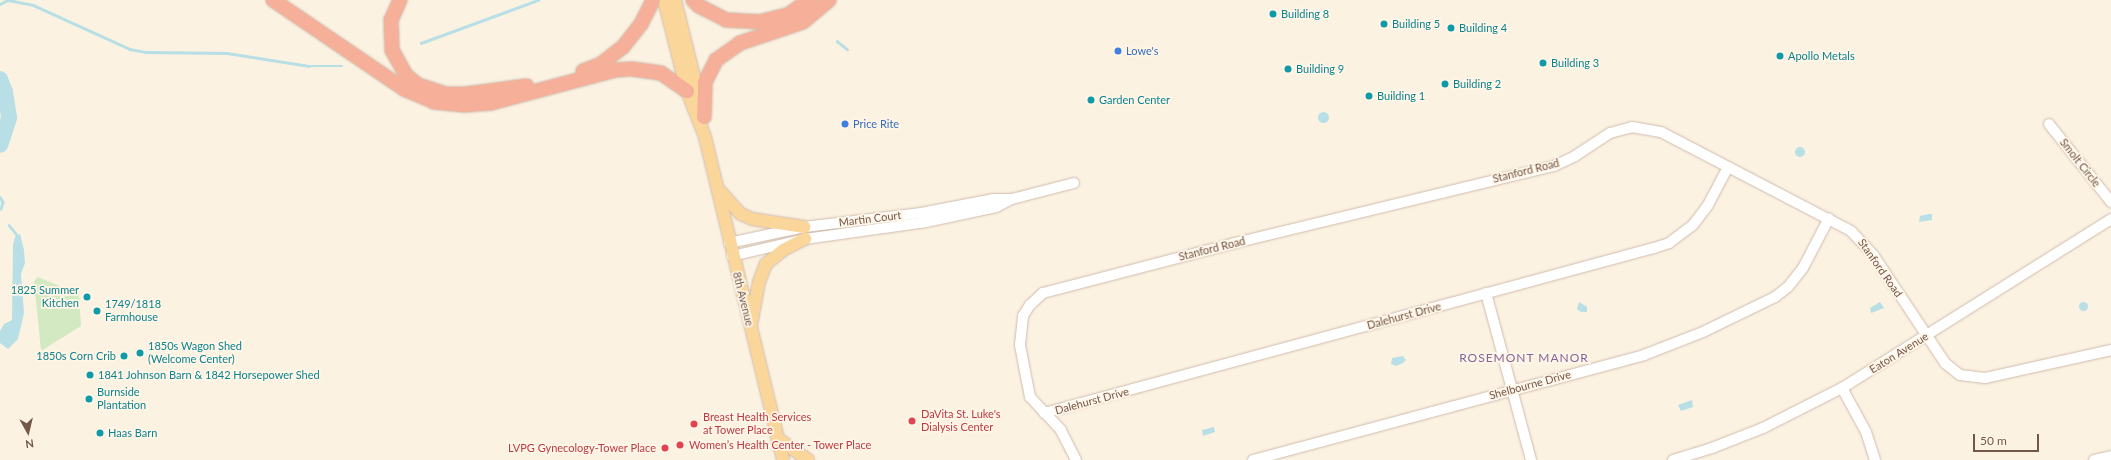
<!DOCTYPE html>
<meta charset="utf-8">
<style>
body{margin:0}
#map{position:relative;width:2111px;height:460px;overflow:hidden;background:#fcf2e2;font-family:Lato,sans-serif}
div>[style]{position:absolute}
.green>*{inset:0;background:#d2e9c1}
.water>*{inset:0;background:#b7dfe5}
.round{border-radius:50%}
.stream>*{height:2.5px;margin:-1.25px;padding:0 1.25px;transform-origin:1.25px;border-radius:1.25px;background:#b7dfe5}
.river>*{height:16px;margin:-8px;padding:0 8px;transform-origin:8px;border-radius:8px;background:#b7dfe5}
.roads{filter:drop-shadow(0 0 1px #cfbbac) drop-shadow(0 0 1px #cfbbac)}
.minor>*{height:10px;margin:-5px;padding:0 5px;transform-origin:5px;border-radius:5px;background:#fff}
.major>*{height:12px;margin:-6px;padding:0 6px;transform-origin:6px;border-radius:6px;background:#fbd69b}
.highway>*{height:14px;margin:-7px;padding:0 7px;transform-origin:7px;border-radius:7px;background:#f6b099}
.dots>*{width:11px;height:11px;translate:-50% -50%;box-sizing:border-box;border:2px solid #fff6e8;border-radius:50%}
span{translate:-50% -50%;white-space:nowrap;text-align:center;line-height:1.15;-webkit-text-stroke:3.5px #fff6e8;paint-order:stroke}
.culture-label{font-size:11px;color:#0d838f}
.left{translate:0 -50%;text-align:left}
.right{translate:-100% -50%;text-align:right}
.shop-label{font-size:11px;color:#366cbe}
.street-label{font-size:11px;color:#735749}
.health-label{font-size:11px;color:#be3a42}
.neighbourhood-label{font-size:12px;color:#856497;letter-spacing:1px}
.north{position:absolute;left:8px;top:412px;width:40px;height:40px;-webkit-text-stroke:3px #fff6e8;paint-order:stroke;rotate:172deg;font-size:11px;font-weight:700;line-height:16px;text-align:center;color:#735749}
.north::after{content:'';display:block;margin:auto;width:14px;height:18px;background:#735749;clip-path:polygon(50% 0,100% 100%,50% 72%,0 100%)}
.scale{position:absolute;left:1973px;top:434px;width:66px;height:18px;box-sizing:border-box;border:2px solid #735749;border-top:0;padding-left:5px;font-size:12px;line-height:14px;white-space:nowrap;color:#735749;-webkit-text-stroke:3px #fff6e8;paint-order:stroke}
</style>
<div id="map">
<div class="green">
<i style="clip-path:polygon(38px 277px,79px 294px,81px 326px,41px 351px,34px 281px)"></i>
</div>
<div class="water">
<i class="round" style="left:1317.5px;top:111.5px;width:11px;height:11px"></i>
<i class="round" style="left:1795px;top:147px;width:10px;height:10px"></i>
<i style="clip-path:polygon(1929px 214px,1932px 214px,1932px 220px,1919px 222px,1920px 216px)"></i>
<i style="clip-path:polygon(20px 234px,24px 250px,25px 263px,21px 274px,24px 313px,18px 339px,8px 349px,0 343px,0 331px,4px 324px,12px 320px,13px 245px,15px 237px)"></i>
<i class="round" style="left:2078.5px;top:301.5px;width:9px;height:9px"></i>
<i style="clip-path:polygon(1579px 302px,1587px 307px,1587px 312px,1581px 312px,1577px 309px)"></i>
<i style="clip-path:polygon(1880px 302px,1884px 308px,1871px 313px,1870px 308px)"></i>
<i style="clip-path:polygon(1403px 356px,1406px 360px,1403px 363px,1396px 366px,1391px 364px,1392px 358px)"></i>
<i style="clip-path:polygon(1692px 400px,1693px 407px,1681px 411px,1678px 405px)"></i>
<i style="clip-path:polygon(1214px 427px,1215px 432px,1203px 436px,1202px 430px)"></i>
</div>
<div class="stream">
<i style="left:0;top:4px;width:9px;rotate:-27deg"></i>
<i style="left:8px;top:0;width:25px;rotate:11deg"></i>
<i style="left:33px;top:5px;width:107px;rotate:24.4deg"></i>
<i style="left:130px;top:49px;width:16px;rotate:11deg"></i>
<i style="left:146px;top:52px;width:81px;rotate:0.7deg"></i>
<i style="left:227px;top:53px;width:83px;rotate:9deg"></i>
<i style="left:309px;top:66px;width:33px"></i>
<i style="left:837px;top:41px;width:13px;rotate:39deg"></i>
<i style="left:421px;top:43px;width:125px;rotate:-20.2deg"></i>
<i style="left:0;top:197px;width:6px;rotate:59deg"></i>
<i style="left:3px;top:202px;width:7px;rotate:106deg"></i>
<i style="left:9px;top:225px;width:13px;rotate:51deg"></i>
</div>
<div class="river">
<i style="left:0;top:79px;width:14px;rotate:69deg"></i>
<i style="left:5px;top:92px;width:26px;rotate:81deg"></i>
<i style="left:9px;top:118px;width:28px;rotate:108deg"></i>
</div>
<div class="roads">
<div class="minor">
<i style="left:2049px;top:124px;width:100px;rotate:51.5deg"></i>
<i style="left:729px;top:243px;width:77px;rotate:-12deg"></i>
<i style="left:804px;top:227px;width:118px;rotate:-6.8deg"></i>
<i style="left:921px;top:213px;width:73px;rotate:-11deg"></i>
<i style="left:993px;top:199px;width:17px"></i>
<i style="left:732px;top:256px;width:75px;rotate:-13.1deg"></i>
<i style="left:805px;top:239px;width:117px;rotate:-7.9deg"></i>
<i style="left:921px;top:223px;width:77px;rotate:-12deg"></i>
<i style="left:996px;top:207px;width:18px;rotate:-27deg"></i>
<i style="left:1012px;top:199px;width:64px;rotate:-14.5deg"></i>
<i style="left:1486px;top:293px;width:173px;rotate:74.9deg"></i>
<i style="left:1842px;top:388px;width:50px;rotate:61.4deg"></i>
<i style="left:1866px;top:432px;width:29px;rotate:72deg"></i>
<i style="left:1044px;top:413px;width:632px;rotate:-15.14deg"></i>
<i style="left:1654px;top:248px;width:16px;rotate:-18deg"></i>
<i style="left:1669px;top:243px;width:30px;rotate:-37deg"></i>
<i style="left:1693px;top:225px;width:25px;rotate:-53deg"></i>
<i style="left:1708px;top:205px;width:43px;rotate:-62.2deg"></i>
<i style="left:1076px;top:460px;width:34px;rotate:-117deg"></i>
<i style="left:1061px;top:430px;width:45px;rotate:-133.2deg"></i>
<i style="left:1030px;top:397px;width:53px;rotate:-100.9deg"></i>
<i style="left:1020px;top:345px;width:29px;rotate:-84deg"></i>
<i style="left:1023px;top:316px;width:13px;rotate:-58deg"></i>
<i style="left:1030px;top:305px;width:18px;rotate:-43deg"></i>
<i style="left:1043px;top:293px;width:203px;rotate:-14.6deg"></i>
<i style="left:1239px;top:242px;width:324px;rotate:-13.6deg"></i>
<i style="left:1554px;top:166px;width:23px;rotate:-25deg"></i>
<i style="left:1575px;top:156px;width:42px;rotate:-33.3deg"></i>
<i style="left:1610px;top:133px;width:23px;rotate:-15deg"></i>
<i style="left:1632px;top:127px;width:29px;rotate:10deg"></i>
<i style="left:1661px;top:132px;width:214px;rotate:27.5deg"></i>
<i style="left:1851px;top:231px;width:34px;rotate:47deg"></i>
<i style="left:1874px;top:256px;width:128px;rotate:56.4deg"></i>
<i style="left:1945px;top:363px;width:19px;rotate:39deg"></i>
<i style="left:1960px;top:375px;width:25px;rotate:7deg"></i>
<i style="left:1985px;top:378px;width:129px;rotate:-12.5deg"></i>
<i style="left:1253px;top:460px;width:405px;rotate:-15deg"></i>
<i style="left:1644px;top:355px;width:63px;rotate:-21.3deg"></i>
<i style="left:1703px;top:332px;width:80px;rotate:-25.9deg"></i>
<i style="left:1775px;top:297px;width:16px;rotate:-38deg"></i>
<i style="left:1788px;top:287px;width:24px;rotate:-52deg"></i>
<i style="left:1803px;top:268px;width:56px;rotate:-62.5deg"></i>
<i style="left:1673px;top:460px;width:41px;rotate:-17.1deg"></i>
<i style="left:1712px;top:448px;width:55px;rotate:-21.4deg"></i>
<i style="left:1763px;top:428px;width:89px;rotate:-26.9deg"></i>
<i style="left:1842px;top:388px;width:318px;rotate:-32.1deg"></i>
<i style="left:2094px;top:460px;width:17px;rotate:-13deg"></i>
</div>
<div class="major">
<i style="left:664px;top:0;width:94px;rotate:75.8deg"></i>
<i style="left:687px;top:91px;width:49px;rotate:68.6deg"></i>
<i style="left:705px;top:137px;width:332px;rotate:76.4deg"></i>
<i style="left:675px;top:0;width:108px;rotate:76.1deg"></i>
<i style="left:720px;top:191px;width:31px;rotate:48deg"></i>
<i style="left:741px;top:214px;width:12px;rotate:24deg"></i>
<i style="left:752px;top:219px;width:53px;rotate:8.7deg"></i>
<i style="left:751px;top:325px;width:44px;rotate:-79.5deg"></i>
<i style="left:759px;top:282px;width:19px;rotate:-69deg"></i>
<i style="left:766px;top:264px;width:22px;rotate:-39deg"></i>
<i style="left:783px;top:250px;width:25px;rotate:-27deg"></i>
<i style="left:777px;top:438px;width:38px;rotate:35deg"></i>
</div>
<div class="highway">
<i style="left:273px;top:0;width:158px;rotate:34.2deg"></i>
<i style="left:404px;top:89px;width:33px;rotate:23deg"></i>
<i style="left:434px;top:102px;width:30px;rotate:6deg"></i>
<i style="left:464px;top:105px;width:27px;rotate:-4deg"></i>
<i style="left:491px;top:103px;width:129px;rotate:-14.8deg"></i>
<i style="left:616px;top:70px;width:16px;rotate:-4deg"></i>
<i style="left:632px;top:69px;width:29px;rotate:8deg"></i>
<i style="left:661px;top:73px;width:32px;rotate:35deg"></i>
<i style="left:400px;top:0;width:22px;rotate:114deg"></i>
<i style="left:391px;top:20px;width:30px;rotate:88deg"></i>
<i style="left:392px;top:50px;width:29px;rotate:61deg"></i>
<i style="left:406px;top:75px;width:16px;rotate:40deg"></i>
<i style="left:418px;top:85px;width:29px;rotate:18deg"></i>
<i style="left:446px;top:94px;width:20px"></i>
<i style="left:466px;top:94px;width:61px;rotate:-7.6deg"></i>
<i style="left:693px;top:0;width:8px;rotate:45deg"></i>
<i style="left:699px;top:6px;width:30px;rotate:27deg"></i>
<i style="left:726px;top:20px;width:33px;rotate:3deg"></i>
<i style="left:759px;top:22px;width:30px;rotate:-14deg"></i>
<i style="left:788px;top:15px;width:26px;rotate:-36deg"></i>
<i style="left:583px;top:71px;width:19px;rotate:-21deg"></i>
<i style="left:601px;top:64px;width:28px;rotate:-38deg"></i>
<i style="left:623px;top:47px;width:29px;rotate:-52deg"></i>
<i style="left:641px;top:24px;width:27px;rotate:-63deg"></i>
<i style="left:704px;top:117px;width:35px;rotate:-88deg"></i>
<i style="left:705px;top:82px;width:25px;rotate:-63deg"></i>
<i style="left:716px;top:60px;width:29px;rotate:-35deg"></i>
<i style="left:740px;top:43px;width:66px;rotate:-18.4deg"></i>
<i style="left:803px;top:22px;width:34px;rotate:-40deg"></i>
</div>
</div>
<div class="dots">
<i style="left:1273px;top:14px;background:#0f9aa8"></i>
<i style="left:1384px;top:24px;background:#0f9aa8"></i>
<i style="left:1451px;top:28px;background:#0f9aa8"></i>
<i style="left:1118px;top:51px;background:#3f7fe0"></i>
<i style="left:1780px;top:56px;background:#0f9aa8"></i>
<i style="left:1543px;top:63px;background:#0f9aa8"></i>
<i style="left:1288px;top:69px;background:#0f9aa8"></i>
<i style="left:1445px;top:84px;background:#0f9aa8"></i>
<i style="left:1369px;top:96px;background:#0f9aa8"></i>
<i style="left:1091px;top:100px;background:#0f9aa8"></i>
<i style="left:845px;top:124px;background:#3f7fe0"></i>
<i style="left:87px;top:297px;background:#0f9aa8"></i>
<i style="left:97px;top:311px;background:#0f9aa8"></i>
<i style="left:140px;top:353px;background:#0f9aa8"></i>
<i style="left:124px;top:356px;background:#0f9aa8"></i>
<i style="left:90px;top:375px;background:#0f9aa8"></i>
<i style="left:89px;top:399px;background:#0f9aa8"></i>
<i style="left:912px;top:421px;background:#e0444e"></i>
<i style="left:694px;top:424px;background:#e0444e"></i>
<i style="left:100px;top:433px;background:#0f9aa8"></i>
<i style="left:680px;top:445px;background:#e0444e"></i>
<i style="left:665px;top:448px;background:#e0444e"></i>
</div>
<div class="culture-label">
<span class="left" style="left:1281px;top:14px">Building 8</span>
<span class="left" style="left:1392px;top:24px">Building 5</span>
<span class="left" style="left:1459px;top:28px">Building 4</span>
<span class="left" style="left:1788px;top:56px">Apollo Metals</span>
<span class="left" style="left:1551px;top:63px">Building 3</span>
<span class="left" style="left:1296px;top:69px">Building 9</span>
<span class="left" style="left:1453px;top:84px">Building 2</span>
<span class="left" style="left:1377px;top:96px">Building 1</span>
<span class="left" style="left:1099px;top:100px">Garden Center</span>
<span class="right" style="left:79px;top:297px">1825 Summer<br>Kitchen</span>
<span class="left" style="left:105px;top:311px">1749/1818<br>Farmhouse</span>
<span class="left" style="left:148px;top:353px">1850s Wagon Shed<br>(Welcome Center)</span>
<span class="right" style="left:116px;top:356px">1850s Corn Crib</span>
<span class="left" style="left:98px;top:375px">1841 Johnson Barn &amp; 1842 Horsepower Shed</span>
<span class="left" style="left:97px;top:399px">Burnside<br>Plantation</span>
<span class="left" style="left:108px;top:433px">Haas Barn</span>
</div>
<div class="shop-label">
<span class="left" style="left:1126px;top:51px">Lowe's</span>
<span class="left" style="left:853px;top:124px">Price Rite</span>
</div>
<div class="street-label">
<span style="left:2080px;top:163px;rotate:52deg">Smolt Circle</span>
<span style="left:1526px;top:171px;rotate:-14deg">Stanford Road</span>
<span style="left:870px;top:219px;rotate:-7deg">Martin Court</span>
<span style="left:1212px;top:249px;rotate:-14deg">Stanford Road</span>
<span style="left:1880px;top:268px;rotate:55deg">Stanford Road</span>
<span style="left:743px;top:299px;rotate:76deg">8th Avenue</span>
<span style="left:1404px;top:316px;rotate:-15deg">Dalehurst Drive</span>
<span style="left:1899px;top:353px;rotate:-32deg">Eaton Avenue</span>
<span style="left:1530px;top:385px;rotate:-15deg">Shelbourne Drive</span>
<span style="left:1092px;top:401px;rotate:-15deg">Dalehurst Drive</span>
</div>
<div class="health-label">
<span class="left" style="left:921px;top:421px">DaVita St. Luke's<br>Dialysis Center</span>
<span class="left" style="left:703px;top:424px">Breast Health Services<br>at Tower Place</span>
<span class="left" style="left:689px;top:445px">Women’s Health Center - Tower Place</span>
<span class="right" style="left:656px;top:448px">LVPG Gynecology-Tower Place</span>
</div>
<div class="neighbourhood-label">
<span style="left:1524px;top:358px">ROSEMONT MANOR</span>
</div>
<div class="north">N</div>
<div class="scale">50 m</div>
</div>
